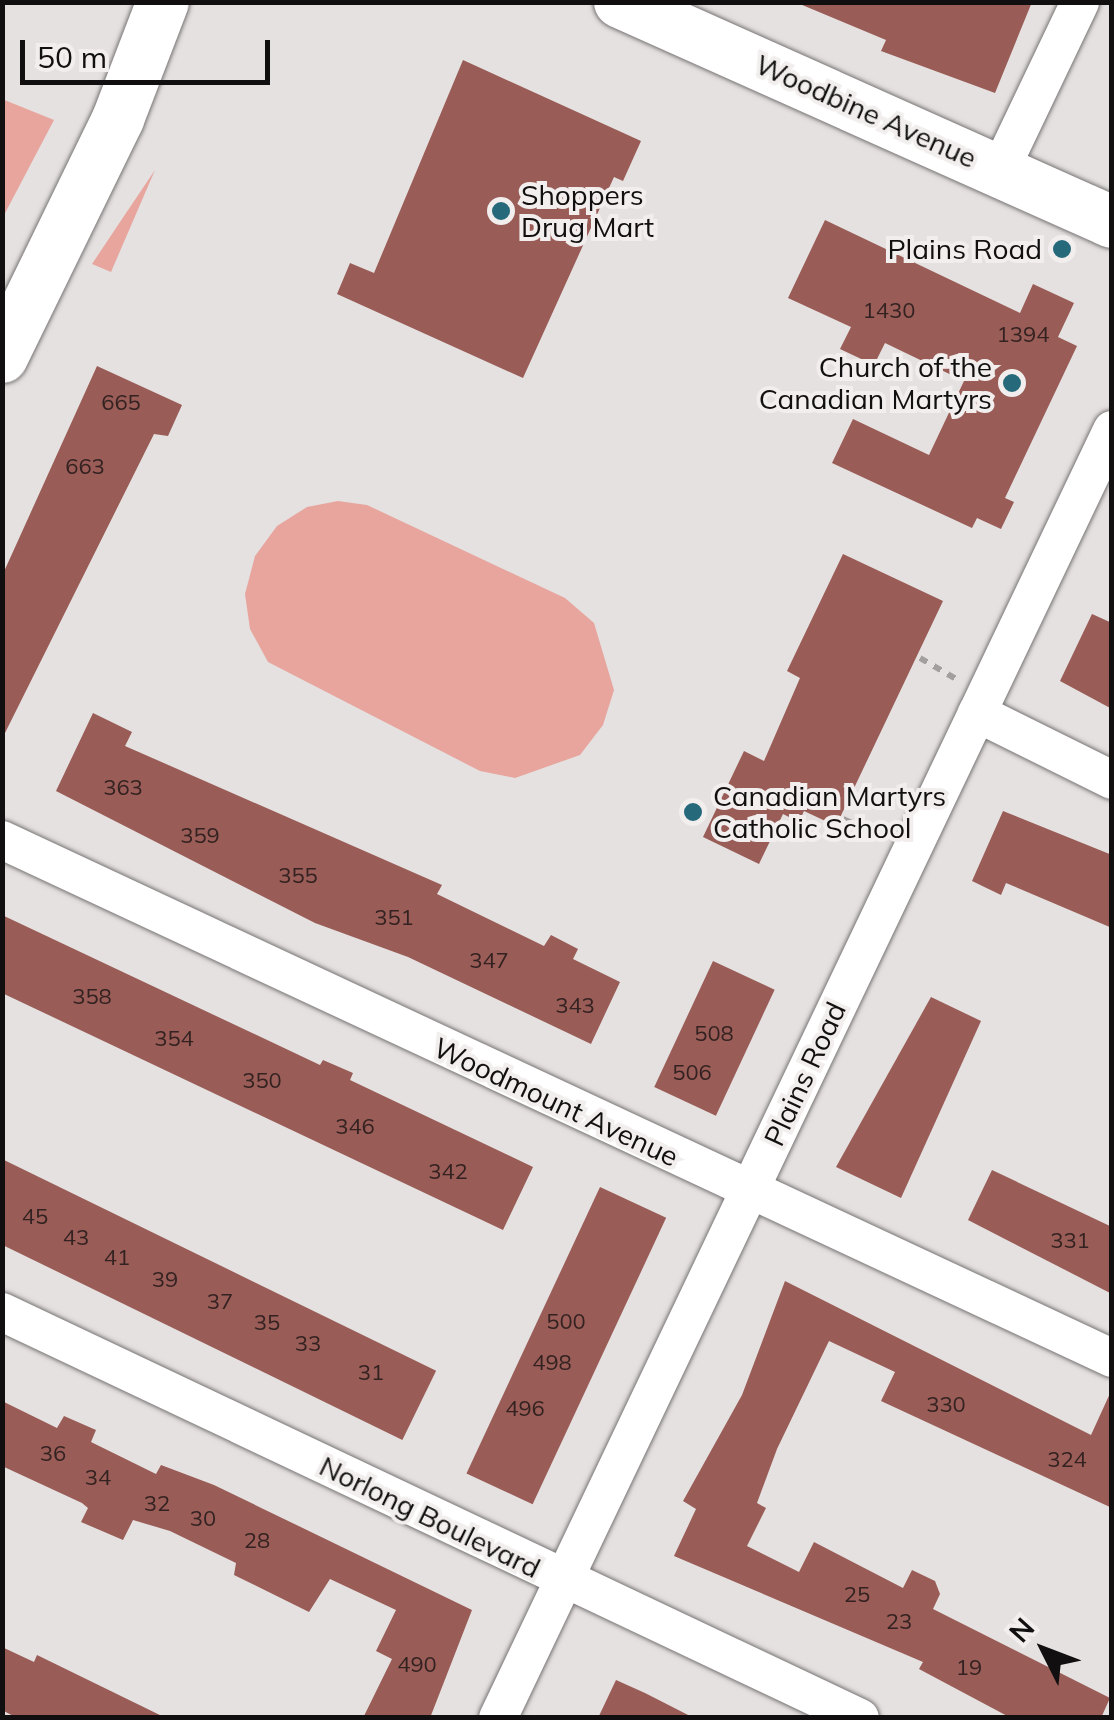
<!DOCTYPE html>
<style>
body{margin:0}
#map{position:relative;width:1114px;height:1720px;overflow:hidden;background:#e5e1e0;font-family:Mulish,sans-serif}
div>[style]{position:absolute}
.green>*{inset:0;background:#e7a59e}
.building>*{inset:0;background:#995c56;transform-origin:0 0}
.path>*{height:6px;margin-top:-3px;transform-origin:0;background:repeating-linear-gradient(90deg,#a39f9f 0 8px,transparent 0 16px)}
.roads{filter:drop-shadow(0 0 2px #787474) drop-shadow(0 0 2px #787474)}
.street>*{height:38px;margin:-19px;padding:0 19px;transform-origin:19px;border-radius:19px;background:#fff}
.secondary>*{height:52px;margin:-26px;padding:0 26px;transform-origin:26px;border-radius:26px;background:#fff}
.dots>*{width:28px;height:28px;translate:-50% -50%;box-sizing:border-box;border:5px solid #f2eeee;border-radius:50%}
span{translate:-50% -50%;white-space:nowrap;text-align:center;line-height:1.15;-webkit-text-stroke:8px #f2eeee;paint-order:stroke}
.number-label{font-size:22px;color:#332221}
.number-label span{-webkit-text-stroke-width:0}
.street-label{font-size:28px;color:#110f0f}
.poi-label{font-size:28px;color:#110f0f}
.left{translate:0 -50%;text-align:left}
.right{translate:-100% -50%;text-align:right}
.frame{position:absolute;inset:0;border:5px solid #110f0f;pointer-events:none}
.north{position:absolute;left:994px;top:1600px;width:100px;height:100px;-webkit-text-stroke:8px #f2eeee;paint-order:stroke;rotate:312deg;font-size:28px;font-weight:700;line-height:40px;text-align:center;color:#110f0f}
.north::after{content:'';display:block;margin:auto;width:35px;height:45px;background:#110f0f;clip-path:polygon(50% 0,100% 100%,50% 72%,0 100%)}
.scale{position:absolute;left:20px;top:40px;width:250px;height:45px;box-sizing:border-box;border:5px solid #110f0f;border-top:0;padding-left:12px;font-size:30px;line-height:35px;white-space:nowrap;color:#110f0f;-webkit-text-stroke:8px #f2eeee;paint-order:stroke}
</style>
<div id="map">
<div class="green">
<i style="clip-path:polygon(2px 99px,54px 120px,3px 217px,2px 217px)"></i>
<i style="clip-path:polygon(155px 170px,111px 272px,92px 264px,122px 219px)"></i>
<i style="clip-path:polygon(338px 501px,367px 505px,565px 598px,594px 623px,614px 690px,603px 725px,580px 755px,515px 778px,480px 771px,268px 662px,250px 629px,245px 594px,255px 556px,277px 526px,307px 507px)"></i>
</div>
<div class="building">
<i style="clip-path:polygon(795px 2px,1032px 2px,995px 93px,881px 51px,886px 40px)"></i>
<i style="clip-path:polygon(463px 60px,641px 141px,623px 181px,614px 177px,523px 378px,337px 294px,350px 263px,374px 273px)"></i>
<i style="clip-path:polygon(825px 220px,1020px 313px,1033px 284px,1074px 303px,1058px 337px,1077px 346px,1005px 498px,1014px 502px,1001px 529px,977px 518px,972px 528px,832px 463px,853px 419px,929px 455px,964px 381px,885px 343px,874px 365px,840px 349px,851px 327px,788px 298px)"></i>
<i style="clip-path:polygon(97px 366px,182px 405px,168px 436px,154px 434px,2px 739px,2px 576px)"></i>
<i style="clip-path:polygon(843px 554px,943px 601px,836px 826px,804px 811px,799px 822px,783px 814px,759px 864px,703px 837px,744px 751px,764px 761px,800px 678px,787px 671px)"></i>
<i style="clip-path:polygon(1092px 614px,1112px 623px,1112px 709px,1060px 681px)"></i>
<i style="clip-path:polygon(93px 713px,132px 732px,125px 746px,442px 885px,437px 894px,544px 946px,551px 935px,578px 949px,573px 959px,620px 982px,591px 1044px,408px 957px,315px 923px,56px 791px)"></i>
<i style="clip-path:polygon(1003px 811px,1112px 855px,1112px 928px,1006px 883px,1001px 895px,972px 881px)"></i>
<i style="clip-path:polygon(2px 915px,320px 1065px,323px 1060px,353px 1073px,350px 1080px,533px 1167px,503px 1230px,2px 993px)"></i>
<i style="left:713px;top:961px;width:68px;height:139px;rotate:25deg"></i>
<i style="clip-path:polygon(931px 997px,981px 1021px,901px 1198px,836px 1167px)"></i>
<i style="left:2px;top:1159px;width:483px;height:77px;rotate:26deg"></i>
<i style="clip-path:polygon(992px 1170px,1112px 1227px,1112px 1294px,968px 1220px)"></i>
<i style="left:600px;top:1187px;width:73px;height:316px;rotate:25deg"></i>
<i style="clip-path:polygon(785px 1281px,1091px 1435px,1112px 1389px,1112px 1508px,881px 1401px,895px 1372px,829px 1341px,777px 1449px,757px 1503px,766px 1508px,747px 1546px,799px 1572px,814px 1542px,903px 1588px,912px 1570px,935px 1581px,940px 1594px,933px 1609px,1110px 1698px,1101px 1718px,1011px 1718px,919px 1669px,923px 1662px,674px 1556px,696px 1509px,683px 1501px,742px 1395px)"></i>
<i style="clip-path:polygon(2px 1401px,57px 1428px,64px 1416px,96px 1430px,91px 1442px,156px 1474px,161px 1465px,214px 1485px,472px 1610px,430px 1718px,363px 1718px,392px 1659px,376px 1651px,396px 1610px,330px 1579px,309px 1612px,234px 1575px,236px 1563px,170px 1531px,133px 1520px,123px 1540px,81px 1522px,88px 1508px,82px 1503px,2px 1466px)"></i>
<i style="clip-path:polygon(2px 1647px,34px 1662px,37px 1655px,166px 1718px,17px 1718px,2px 1710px)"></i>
<i style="clip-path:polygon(616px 1680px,645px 1693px,694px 1718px,598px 1718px)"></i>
</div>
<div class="path">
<i style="left:920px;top:658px;width:44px;rotate:30.1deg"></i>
<i style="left:843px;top:819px;width:44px;rotate:24.2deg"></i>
</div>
<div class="roads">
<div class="street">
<i style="left:1000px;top:170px;width:186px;rotate:-64.5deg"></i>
<i style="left:977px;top:713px;width:151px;rotate:26.4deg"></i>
<i style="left:2px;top:840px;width:1225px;rotate:25.02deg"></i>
<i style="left:2px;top:1312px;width:949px;rotate:25.32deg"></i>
<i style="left:498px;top:1718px;width:1427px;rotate:-64.51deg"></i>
</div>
<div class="secondary">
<i style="left:620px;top:2px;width:539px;rotate:24.09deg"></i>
<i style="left:2px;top:357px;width:265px;rotate:-64deg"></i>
<i style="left:118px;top:119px;width:125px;rotate:-69deg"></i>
</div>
</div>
<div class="dots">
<i style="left:501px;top:211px;background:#25697a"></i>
<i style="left:1062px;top:249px;background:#25697a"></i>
<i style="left:1012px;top:383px;background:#25697a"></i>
<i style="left:693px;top:812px;background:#25697a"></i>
</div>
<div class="number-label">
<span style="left:889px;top:311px">1430</span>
<span style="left:1023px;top:335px">1394</span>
<span style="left:121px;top:403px">665</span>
<span style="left:85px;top:467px">663</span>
<span style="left:123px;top:788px">363</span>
<span style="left:200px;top:836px">359</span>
<span style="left:298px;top:876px">355</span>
<span style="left:394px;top:918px">351</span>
<span style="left:489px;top:961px">347</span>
<span style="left:92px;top:997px">358</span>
<span style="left:575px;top:1006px">343</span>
<span style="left:714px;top:1034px">508</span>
<span style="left:174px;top:1039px">354</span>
<span style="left:692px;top:1073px">506</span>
<span style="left:262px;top:1081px">350</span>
<span style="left:355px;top:1127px">346</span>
<span style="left:448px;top:1172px">342</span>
<span style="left:35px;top:1217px">45</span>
<span style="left:76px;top:1238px">43</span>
<span style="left:1070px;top:1241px">331</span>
<span style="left:117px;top:1258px">41</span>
<span style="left:165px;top:1280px">39</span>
<span style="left:220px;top:1302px">37</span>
<span style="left:566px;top:1322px">500</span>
<span style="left:267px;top:1323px">35</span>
<span style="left:308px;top:1344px">33</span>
<span style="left:552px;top:1363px">498</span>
<span style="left:371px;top:1373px">31</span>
<span style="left:946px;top:1405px">330</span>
<span style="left:525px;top:1409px">496</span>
<span style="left:53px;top:1454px">36</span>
<span style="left:1067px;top:1460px">324</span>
<span style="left:98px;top:1478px">34</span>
<span style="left:157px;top:1504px">32</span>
<span style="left:203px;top:1519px">30</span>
<span style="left:257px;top:1541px">28</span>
<span style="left:857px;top:1595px">25</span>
<span style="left:899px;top:1622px">23</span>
<span style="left:417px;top:1665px">490</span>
<span style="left:969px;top:1668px">19</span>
</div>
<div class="street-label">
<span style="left:866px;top:111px;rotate:24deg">Woodbine Avenue</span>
<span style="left:805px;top:1074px;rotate:-65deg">Plains Road</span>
<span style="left:556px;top:1102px;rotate:25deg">Woodmount Avenue</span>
<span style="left:430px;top:1517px;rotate:26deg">Norlong Boulevard</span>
</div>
<div class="poi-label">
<span class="left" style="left:521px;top:211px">Shoppers<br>Drug Mart</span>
<span class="right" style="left:1042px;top:249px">Plains Road</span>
<span class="right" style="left:992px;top:383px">Church of the<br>Canadian Martyrs</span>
<span class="left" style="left:713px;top:812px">Canadian Martyrs<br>Catholic School</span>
</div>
<div class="frame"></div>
<div class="north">N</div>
<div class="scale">50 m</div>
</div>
